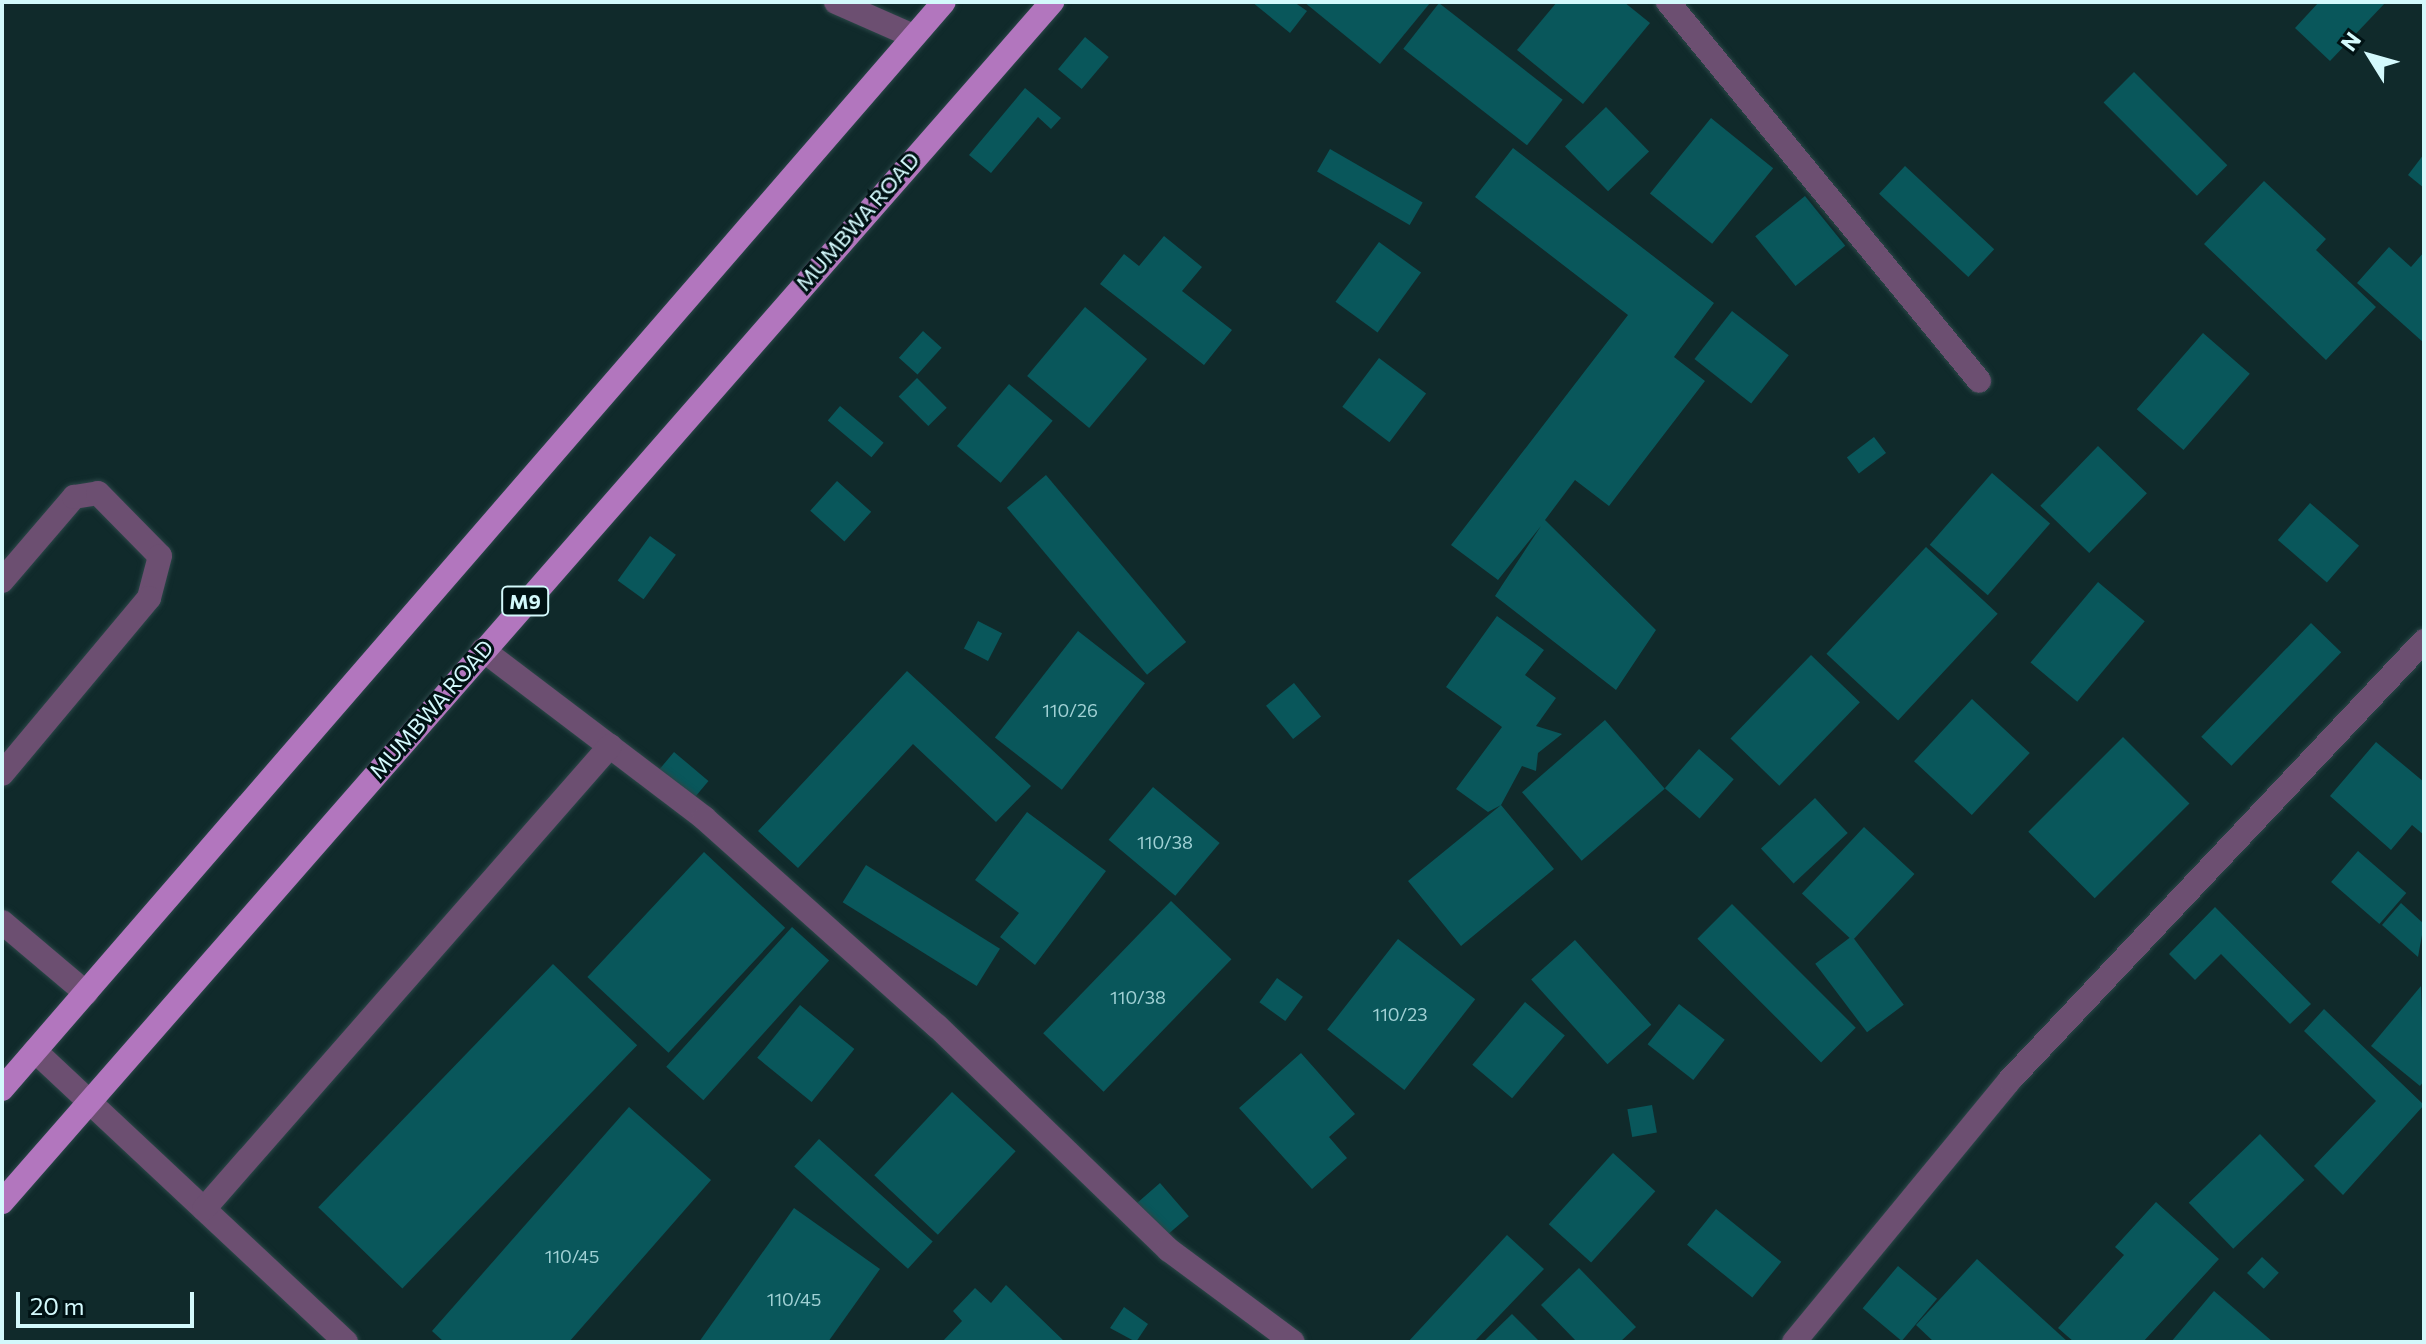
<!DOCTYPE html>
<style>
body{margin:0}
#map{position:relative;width:2426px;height:1344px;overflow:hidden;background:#102a2b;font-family:Commissioner,sans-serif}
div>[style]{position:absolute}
.building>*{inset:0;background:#09575b;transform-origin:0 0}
.roads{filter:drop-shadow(0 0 2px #2b4748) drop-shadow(0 0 2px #2b4748)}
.service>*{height:24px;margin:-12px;padding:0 12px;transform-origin:12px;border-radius:12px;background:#6c4f71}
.minor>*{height:24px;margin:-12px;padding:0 12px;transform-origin:12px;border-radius:12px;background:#6c4f71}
.primary>*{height:24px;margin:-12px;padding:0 12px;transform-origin:12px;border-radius:12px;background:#b276be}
span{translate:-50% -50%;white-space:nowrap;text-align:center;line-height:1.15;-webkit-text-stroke:6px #001214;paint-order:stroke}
.number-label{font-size:18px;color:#a0d0d4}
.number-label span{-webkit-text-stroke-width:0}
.shield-label span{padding:2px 6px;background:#001214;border:2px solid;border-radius:6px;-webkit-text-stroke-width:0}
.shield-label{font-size:20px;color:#d3f9fc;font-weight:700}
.street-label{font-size:22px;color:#d3f9fc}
.frame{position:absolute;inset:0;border:4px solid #d3f9fc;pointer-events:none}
.north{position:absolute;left:2330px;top:16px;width:80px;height:80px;-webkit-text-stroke:6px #001214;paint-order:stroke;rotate:307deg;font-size:22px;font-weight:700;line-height:32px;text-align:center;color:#d3f9fc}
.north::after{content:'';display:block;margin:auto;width:28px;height:36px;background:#d3f9fc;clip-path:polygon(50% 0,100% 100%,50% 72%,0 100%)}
.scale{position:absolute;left:16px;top:1292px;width:178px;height:36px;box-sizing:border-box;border:4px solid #d3f9fc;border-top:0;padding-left:10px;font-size:24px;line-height:28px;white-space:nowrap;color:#d3f9fc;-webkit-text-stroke:6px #001214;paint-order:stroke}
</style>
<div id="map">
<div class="building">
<i style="clip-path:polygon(1252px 2px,1294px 2px,1307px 11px,1290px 33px)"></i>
<i style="clip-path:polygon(1304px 2px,1428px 2px,1430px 3px,1380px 64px)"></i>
<i style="clip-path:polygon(1557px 2px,1624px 2px,1650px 23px,1583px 104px,1517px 50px)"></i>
<i style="clip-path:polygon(2319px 2px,2386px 2px,2330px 61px,2295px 28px)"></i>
<i style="left:1439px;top:3px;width:157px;height:58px;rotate:38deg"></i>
<i style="left:1085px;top:37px;width:31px;height:42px;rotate:40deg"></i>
<i style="left:2134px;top:72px;width:132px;height:43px;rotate:45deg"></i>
<i style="clip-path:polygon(1025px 88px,1061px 118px,1051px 129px,1038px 117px,991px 173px,969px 155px)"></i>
<i style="left:1606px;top:107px;width:62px;height:57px;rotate:46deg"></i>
<i style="left:1711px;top:118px;width:80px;height:97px;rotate:39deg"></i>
<i style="clip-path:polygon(1513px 148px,1714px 303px,1674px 357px,1705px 381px,1609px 506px,1575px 480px,1545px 520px,1656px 630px,1616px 690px,1495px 596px,1541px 526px,1498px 580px,1451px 545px,1628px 315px,1475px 197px)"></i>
<i style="left:1330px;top:149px;width:107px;height:26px;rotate:30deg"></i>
<i style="clip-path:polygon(2424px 154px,2424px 188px,2408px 175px)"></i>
<i style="left:1905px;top:166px;width:122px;height:38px;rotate:43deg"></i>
<i style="clip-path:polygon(2264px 181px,2326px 239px,2316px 250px,2376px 307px,2326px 360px,2204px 244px)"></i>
<i style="left:1805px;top:196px;width:64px;height:64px;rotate:51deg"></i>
<i style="clip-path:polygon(1164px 236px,1202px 267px,1182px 291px,1232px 330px,1204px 365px,1100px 284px,1124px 254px,1139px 266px)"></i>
<i style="left:1379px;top:242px;width:52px;height:74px;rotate:36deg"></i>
<i style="clip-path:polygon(2389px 247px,2411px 267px,2424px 252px,2424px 343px,2357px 283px)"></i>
<i style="left:1085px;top:307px;width:81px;height:90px;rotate:40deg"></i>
<i style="left:1732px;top:311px;width:72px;height:61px;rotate:38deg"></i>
<i style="left:923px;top:331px;width:25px;height:36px;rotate:42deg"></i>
<i style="left:2203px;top:333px;width:62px;height:101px;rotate:41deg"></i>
<i style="left:1379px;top:358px;width:59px;height:61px;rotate:37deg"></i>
<i style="left:917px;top:378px;width:42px;height:26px;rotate:45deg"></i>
<i style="left:1009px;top:384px;width:57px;height:81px;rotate:40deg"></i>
<i style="left:840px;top:406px;width:57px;height:19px;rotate:40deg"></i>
<i style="left:1874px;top:437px;width:20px;height:34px;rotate:53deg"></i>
<i style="left:2098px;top:446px;width:68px;height:83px;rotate:44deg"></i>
<i style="left:1992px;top:473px;width:77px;height:95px;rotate:41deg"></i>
<i style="left:1046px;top:475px;width:218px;height:51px;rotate:50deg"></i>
<i style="left:837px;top:481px;width:46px;height:40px;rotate:42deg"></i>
<i style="left:2310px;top:503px;width:65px;height:49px;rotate:41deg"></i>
<i style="left:650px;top:536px;width:32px;height:55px;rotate:36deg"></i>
<i style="left:1926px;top:547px;width:98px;height:146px;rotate:43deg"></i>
<i style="left:2098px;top:582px;width:61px;height:105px;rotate:40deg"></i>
<i style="clip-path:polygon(1497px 616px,1544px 650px,1525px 675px,1556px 698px,1536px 726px,1562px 734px,1538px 753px,1536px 771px,1522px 766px,1501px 805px,1554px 869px,1461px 946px,1408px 881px,1501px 805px,1488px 812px,1456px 789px,1502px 727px,1446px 687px)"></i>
<i style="left:978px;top:621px;width:27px;height:31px;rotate:27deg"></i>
<i style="left:2311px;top:623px;width:42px;height:158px;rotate:44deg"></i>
<i style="left:1078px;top:631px;width:85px;height:135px;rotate:38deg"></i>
<i style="left:1811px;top:655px;width:68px;height:116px;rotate:44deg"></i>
<i style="clip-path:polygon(907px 671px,1031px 786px,996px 822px,913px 744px,798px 868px,758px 831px)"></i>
<i style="left:1294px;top:683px;width:43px;height:36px;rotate:51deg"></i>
<i style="left:1972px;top:699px;width:79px;height:85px;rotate:43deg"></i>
<i style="left:1605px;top:720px;width:91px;height:110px;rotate:49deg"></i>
<i style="left:2123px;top:737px;width:94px;height:134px;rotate:45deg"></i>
<i style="clip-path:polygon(2376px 742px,2424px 782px,2424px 835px,2412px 825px,2391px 850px,2330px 796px)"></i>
<i style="left:1699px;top:749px;width:46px;height:52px;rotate:41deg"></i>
<i style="left:674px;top:752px;width:45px;height:30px;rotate:40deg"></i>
<i style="left:1153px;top:787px;width:87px;height:69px;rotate:40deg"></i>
<i style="left:1815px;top:798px;width:48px;height:74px;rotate:47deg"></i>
<i style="clip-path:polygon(1027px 812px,1106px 871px,1035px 965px,1000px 937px,1019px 913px,975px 880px)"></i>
<i style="left:1864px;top:827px;width:69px;height:91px;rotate:43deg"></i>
<i style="left:2358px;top:851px;width:64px;height:41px;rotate:41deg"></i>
<i style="left:704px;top:852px;width:111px;height:171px;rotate:43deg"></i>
<i style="left:866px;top:865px;width:158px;height:44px;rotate:32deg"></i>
<i style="left:1171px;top:901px;width:84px;height:184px;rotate:44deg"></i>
<i style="clip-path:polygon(2401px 903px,2424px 924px,2418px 957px,2382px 925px)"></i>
<i style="left:1732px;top:904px;width:175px;height:49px;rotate:45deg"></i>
<i style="clip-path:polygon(2215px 907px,2311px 1004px,2290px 1024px,2221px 954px,2195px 980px,2169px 954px)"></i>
<i style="left:792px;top:927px;width:50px;height:188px;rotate:42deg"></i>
<i style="left:1852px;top:936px;width:86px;height:46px;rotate:53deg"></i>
<i style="left:1398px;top:939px;width:98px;height:115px;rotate:38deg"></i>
<i style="left:1575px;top:940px;width:114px;height:59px;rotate:48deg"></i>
<i style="left:553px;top:964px;width:117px;height:338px;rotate:44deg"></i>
<i style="left:1277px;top:978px;width:32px;height:30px;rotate:36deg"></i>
<i style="clip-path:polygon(2421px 986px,2424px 1081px,2420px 1086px,2371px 1046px)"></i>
<i style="left:1525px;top:1002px;width:52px;height:82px;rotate:40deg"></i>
<i style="left:1679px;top:1004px;width:58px;height:51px;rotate:38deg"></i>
<i style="left:800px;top:1005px;width:70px;height:68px;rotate:39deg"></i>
<i style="clip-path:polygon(2324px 1009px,2424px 1105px,2343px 1195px,2314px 1166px,2376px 1101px,2304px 1031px)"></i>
<i style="clip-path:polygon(1301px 1053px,1355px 1114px,1329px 1137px,1347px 1158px,1312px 1189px,1239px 1108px)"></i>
<i style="left:952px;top:1092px;width:87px;height:114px;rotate:43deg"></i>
<i style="left:1652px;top:1105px;width:28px;height:25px;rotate:80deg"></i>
<i style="clip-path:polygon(629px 1107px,711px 1180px,569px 1342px,444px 1342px,432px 1331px)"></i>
<i style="left:2260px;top:1134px;width:64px;height:99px;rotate:46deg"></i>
<i style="left:819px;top:1139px;width:153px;height:37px;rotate:42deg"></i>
<i style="left:1613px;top:1153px;width:57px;height:96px;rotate:42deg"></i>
<i style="left:1160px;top:1183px;width:44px;height:33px;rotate:49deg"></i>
<i style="clip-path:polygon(2156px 1202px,2219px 1259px,2143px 1342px,2074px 1342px,2058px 1328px,2124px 1255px,2115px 1247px)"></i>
<i style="clip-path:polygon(794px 1208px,880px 1269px,828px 1342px,699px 1342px)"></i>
<i style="left:1716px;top:1209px;width:84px;height:46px;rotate:39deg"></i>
<i style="clip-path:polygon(1507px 1235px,1544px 1269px,1474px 1342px,1408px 1342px)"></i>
<i style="left:2262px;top:1257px;width:23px;height:22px;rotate:43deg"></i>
<i style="clip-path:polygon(1977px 1259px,2068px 1342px,1934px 1342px,1916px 1325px)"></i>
<i style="left:1898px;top:1266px;width:51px;height:55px;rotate:40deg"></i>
<i style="clip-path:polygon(1579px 1268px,1636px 1327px,1620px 1342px,1577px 1342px,1541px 1305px)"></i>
<i style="clip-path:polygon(1006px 1285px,1065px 1342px,942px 1342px,962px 1321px,953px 1311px,975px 1288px,991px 1303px)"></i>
<i style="clip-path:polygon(2214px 1291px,2273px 1342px,2171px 1342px)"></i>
<i style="clip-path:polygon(1124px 1307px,1148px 1324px,1136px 1342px,1110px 1328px)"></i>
<i style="clip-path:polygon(1512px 1314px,1540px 1342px,1483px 1342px)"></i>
</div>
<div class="roads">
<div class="service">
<i style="left:836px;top:2px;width:84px;rotate:23.8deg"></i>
<i style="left:2px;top:581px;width:111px;rotate:-49.4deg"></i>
<i style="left:74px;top:497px;width:24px;rotate:-9deg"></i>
<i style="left:98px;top:493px;width:88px;rotate:45.5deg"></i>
<i style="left:160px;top:556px;width:43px;rotate:104.7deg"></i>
<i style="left:149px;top:598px;width:229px;rotate:129.9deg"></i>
<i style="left:2px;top:922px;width:110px;rotate:40.2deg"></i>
</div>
<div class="minor">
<i style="left:1668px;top:2px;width:490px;rotate:50.6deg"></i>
<i style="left:483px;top:650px;width:278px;rotate:37.2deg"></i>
<i style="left:704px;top:818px;width:312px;rotate:41.8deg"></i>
<i style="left:937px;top:1026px;width:322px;rotate:44deg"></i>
<i style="left:1169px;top:1250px;width:154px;rotate:36.6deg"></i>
<i style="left:35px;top:1051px;width:426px;rotate:43.1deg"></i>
<i style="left:204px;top:1209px;width:616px;rotate:-48.75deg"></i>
<i style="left:1794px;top:1342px;width:338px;rotate:-50.5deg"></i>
<i style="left:2009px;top:1081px;width:605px;rotate:-46.67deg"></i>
</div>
<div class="primary">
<i style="left:2px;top:1089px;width:1438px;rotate:-49.09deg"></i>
<i style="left:2px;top:1202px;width:1595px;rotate:-48.81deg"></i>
</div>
</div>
<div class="number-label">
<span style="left:1070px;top:710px">110/26</span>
<span style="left:1165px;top:842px">110/38</span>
<span style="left:1138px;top:997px">110/38</span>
<span style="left:1400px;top:1014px">110/23</span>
<span style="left:572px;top:1256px">110/45</span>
<span style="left:794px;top:1299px">110/45</span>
</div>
<div class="shield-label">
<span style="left:525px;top:601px">M9</span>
</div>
<div class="street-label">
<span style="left:857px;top:221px;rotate:-49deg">MUMBWA ROAD</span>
<span style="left:431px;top:709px;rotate:-49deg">MUMBWA ROAD</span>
</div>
<div class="frame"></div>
<div class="north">N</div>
<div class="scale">20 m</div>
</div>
